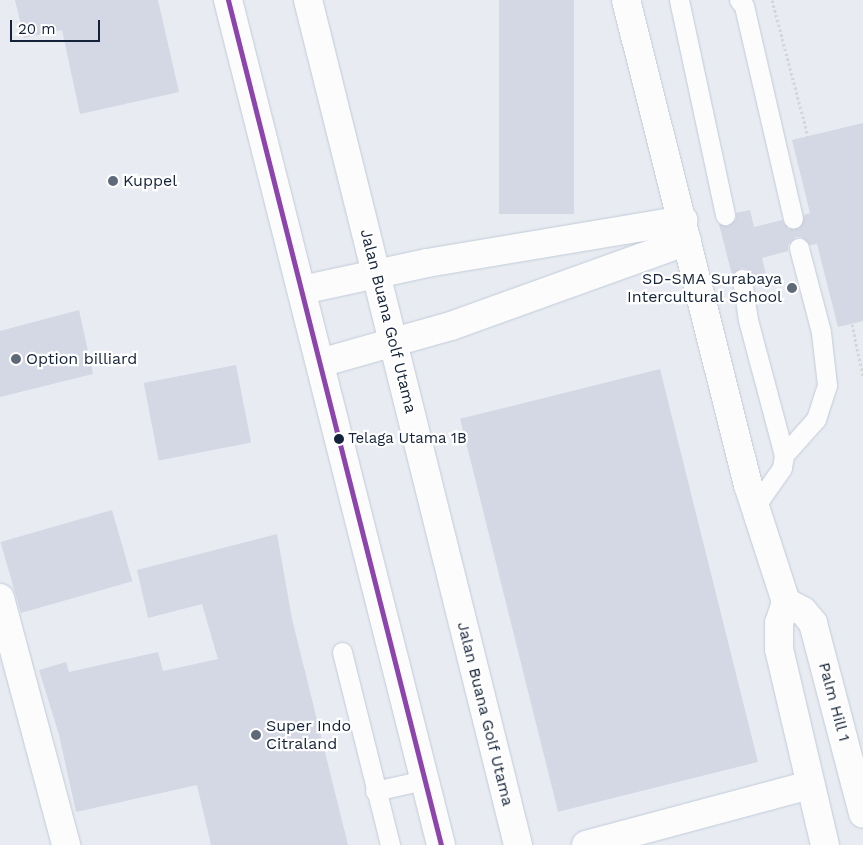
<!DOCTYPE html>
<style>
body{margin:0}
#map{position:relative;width:863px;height:845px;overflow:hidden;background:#e8ecf2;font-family:"Work Sans",sans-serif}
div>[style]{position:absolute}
.building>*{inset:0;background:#d4d7e4;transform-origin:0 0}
.path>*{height:3px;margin-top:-1.5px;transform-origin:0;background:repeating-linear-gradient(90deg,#d4d7d9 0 2.5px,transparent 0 5px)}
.roads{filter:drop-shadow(0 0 1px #c1cbd8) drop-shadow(0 0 1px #c1cbd8)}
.service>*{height:19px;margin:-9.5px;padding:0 9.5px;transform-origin:9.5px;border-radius:9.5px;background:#fcfcfd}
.minor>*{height:28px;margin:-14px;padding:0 14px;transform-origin:14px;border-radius:14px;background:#fcfcfd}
.secondary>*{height:28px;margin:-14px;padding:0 14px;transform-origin:14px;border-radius:14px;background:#fcfcfd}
.bus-1>*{height:5px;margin:-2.5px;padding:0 2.5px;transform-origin:2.5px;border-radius:2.5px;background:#8e44ad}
.dots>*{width:14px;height:14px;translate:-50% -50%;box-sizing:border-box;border:2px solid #fff;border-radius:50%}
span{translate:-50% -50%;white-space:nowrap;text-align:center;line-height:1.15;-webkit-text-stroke:4.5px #fff;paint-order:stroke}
.bus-label{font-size:15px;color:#142339}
.left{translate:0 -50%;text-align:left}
.poi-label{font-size:16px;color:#142339}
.right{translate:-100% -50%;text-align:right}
.street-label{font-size:16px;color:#142339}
.scale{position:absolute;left:10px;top:20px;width:90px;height:22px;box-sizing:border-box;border:2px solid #142339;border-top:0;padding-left:6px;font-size:15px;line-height:18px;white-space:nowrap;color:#142339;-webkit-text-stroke:4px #fff;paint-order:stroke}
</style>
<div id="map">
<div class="building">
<i style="clip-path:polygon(15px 0,158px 0,179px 92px,80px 114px,62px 30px,24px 38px)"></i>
<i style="left:499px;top:0;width:75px;height:214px"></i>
<i style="clip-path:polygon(863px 123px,863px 321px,838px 327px,817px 244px,810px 245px,802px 237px,796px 237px,788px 245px,788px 251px,762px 258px,766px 275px,753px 277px,747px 269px,741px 268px,732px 275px,719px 224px,728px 226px,736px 219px,736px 213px,750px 210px,754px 227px,782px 220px,789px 229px,800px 227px,804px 215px,810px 213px,792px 140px)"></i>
<i style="clip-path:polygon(79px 310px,93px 374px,0 397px,0 331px)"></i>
<i style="left:236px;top:365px;width:79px;height:94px;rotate:79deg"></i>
<i style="left:660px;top:369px;width:405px;height:206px;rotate:76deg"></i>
<i style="left:112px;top:510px;width:74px;height:116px;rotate:74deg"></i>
<i style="clip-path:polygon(277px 534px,292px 619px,348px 845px,211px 845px,197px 785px,76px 812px,59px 735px,39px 670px,66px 662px,69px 672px,158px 652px,163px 671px,218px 659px,202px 604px,148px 618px,137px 570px)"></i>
</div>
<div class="path">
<i style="left:772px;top:0;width:141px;rotate:75.2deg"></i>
<i style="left:852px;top:324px;width:53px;rotate:78.1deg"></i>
</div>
<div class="roads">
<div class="service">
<i style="left:679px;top:0;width:220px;rotate:77.9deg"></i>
<i style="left:739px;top:0;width:8px;rotate:50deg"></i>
<i style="left:744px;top:6px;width:218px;rotate:77deg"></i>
<i style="left:742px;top:279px;width:41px;rotate:81.7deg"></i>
<i style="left:748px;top:320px;width:140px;rotate:75.1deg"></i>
<i style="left:784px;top:455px;width:13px;rotate:99deg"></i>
<i style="left:782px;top:468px;width:45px;rotate:125.1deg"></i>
<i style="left:784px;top:455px;width:48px;rotate:-48.4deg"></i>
<i style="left:816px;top:419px;width:36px;rotate:-72deg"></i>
<i style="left:827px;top:385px;width:53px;rotate:-96.5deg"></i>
<i style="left:821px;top:332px;width:87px;rotate:-104.7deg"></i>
<i style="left:342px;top:652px;width:199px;rotate:76deg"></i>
<i style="left:375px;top:791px;width:50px;rotate:-12.7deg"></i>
</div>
<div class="minor">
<i style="left:626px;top:0;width:500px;rotate:75.88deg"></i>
<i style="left:748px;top:485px;width:123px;rotate:72deg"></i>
<i style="left:786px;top:602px;width:22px;rotate:108deg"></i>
<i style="left:779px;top:623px;width:26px;rotate:90deg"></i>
<i style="left:779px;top:649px;width:201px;rotate:76.8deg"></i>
<i style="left:302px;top:290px;width:128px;rotate:-12.2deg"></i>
<i style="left:427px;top:263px;width:260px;rotate:-9.5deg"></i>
<i style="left:320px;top:363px;width:136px;rotate:-15.8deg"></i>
<i style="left:451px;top:326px;width:251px;rotate:-19.8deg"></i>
<i style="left:0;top:598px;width:256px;rotate:75deg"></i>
<i style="left:786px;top:602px;width:19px;rotate:28deg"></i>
<i style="left:803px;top:611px;width:16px;rotate:50deg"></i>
<i style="left:813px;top:623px;width:197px;rotate:75.3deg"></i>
<i style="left:586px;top:845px;width:232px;rotate:-15deg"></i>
</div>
<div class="secondary">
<i style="left:228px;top:0;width:871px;rotate:75.85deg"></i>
<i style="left:308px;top:0;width:871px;rotate:76.04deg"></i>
</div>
</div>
<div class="bus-1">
<i style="left:228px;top:0;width:871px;rotate:75.85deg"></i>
</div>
<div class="dots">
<i style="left:113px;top:181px;background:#5e697a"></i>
<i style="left:792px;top:288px;background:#5e697a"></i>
<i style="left:16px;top:359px;background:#5e697a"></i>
<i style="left:339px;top:439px;background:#142339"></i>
<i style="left:256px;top:735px;background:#5e697a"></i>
</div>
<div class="bus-label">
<span class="left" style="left:348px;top:439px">Telaga Utama 1B</span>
</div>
<div class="poi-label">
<span class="left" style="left:123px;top:181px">Kuppel</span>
<span class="right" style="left:782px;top:288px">SD-SMA Surabaya<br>Intercultural School</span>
<span class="left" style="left:26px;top:359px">Option billiard</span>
<span class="left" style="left:266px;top:735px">Super Indo<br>Citraland</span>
</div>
<div class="street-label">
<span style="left:388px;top:321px;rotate:76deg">Jalan Buana Golf Utama</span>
<span style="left:834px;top:702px;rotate:75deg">Palm Hill 1</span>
<span style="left:485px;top:714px;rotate:76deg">Jalan Buana Golf Utama</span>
</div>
<div class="scale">20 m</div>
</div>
